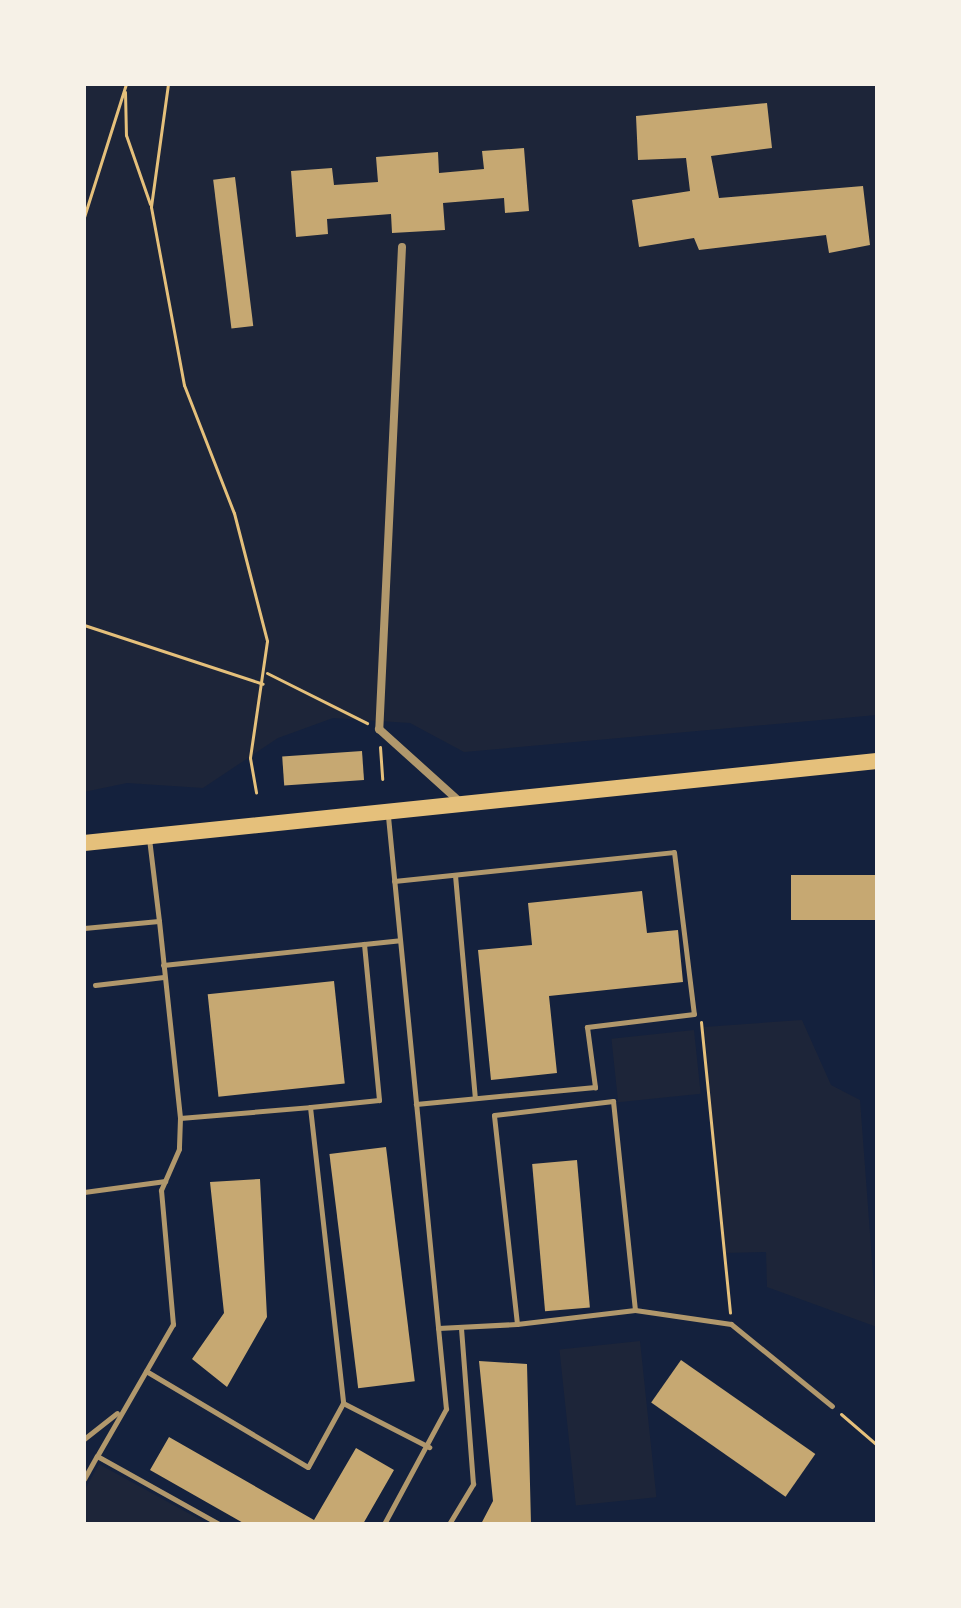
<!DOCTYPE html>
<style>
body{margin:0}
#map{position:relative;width:961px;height:1608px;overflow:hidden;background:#14213d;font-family:"IBM Plex Sans",sans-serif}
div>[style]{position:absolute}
.green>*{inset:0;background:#1d2539;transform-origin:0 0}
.building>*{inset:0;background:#c6a872;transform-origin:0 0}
.path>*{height:3px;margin:-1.5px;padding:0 1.5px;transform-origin:1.5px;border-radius:1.5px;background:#e5c07b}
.service>*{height:5px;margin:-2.5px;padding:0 2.5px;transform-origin:2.5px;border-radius:2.5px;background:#b1986c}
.minor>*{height:8px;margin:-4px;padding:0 4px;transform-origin:4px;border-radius:4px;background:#b1986c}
.primary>*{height:16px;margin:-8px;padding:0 8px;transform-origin:8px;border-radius:8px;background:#e5c07b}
span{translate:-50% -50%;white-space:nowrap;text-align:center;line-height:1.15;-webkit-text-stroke:8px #f6f1e7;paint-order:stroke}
.frame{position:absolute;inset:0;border:86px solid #f6f1e7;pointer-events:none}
</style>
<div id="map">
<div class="green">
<i style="clip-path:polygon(84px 84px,877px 84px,877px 715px,464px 752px,410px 723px,333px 718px,278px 738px,203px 788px,127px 783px,84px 792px)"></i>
<i style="clip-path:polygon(802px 1020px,831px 1085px,860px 1100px,877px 1327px,767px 1287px,766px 1252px,725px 1253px,704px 1027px)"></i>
<i style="left:694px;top:1030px;width:64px;height:83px;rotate:84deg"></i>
<i style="left:640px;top:1341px;width:157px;height:81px;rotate:84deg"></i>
<i style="clip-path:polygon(99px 1464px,208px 1524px,84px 1524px,84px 1491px)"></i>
</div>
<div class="building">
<i style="clip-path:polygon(767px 103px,772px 148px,711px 156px,719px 198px,863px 186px,870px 245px,829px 253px,826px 235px,699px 250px,694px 238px,639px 247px,632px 200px,690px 191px,686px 158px,638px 160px,636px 116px)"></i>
<i style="clip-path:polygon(524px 148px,529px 211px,505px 213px,504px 198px,443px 203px,445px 230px,392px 233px,391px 214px,327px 219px,328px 234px,296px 237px,291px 171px,332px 168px,334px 185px,378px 182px,376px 157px,438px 152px,439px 173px,484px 169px,482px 151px)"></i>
<i style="left:235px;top:177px;width:150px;height:22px;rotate:83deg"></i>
<i style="left:362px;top:751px;width:29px;height:80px;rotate:86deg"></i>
<i style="left:877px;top:875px;width:45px;height:86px;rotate:90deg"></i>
<i style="clip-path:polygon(642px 891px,647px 933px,678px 930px,683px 982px,549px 996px,557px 1073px,491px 1080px,478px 950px,532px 945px,528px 903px)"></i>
<i style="left:334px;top:981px;width:103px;height:127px;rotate:84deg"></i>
<i style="left:386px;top:1147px;width:236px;height:57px;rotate:83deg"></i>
<i style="left:577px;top:1160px;width:148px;height:45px;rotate:85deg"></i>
<i style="clip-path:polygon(260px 1179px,267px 1317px,227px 1387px,192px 1359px,224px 1313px,210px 1182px)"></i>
<i style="left:681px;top:1360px;width:164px;height:52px;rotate:35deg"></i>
<i style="clip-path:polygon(479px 1361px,527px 1364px,531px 1524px,481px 1524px,493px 1501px)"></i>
<i style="clip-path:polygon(169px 1437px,314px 1520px,356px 1448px,394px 1470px,363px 1524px,245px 1524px,150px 1470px)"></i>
</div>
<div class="path">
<i style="left:168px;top:84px;width:124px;rotate:97.9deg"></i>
<i style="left:151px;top:207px;width:181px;rotate:79.5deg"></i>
<i style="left:184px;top:385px;width:137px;rotate:68.7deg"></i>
<i style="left:234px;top:513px;width:132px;rotate:75.5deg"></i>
<i style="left:267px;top:641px;width:118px;rotate:98.3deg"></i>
<i style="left:250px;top:758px;width:35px;rotate:80deg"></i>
<i style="left:125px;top:92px;width:43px;rotate:88.7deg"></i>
<i style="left:126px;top:135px;width:73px;rotate:70.8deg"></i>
<i style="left:84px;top:217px;width:139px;rotate:-72.5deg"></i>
<i style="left:84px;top:625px;width:188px;rotate:18.2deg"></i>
<i style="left:267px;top:673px;width:112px;rotate:26.6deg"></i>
<i style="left:380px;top:747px;width:32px;rotate:86deg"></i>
<i style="left:701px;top:1022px;width:292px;rotate:84.3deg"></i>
<i style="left:841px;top:1414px;width:48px;rotate:40.7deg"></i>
</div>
<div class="service">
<i style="left:455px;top:875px;width:224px;rotate:84.9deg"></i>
<i style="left:394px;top:881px;width:281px;rotate:-5.9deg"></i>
<i style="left:674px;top:852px;width:163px;rotate:83deg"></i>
<i style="left:694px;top:1014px;width:108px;rotate:173.1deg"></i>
<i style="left:587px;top:1027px;width:61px;rotate:82.4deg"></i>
<i style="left:595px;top:1087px;width:180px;rotate:174.6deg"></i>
<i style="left:159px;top:921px;width:198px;rotate:83.9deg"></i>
<i style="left:180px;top:1118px;width:31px;rotate:92deg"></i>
<i style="left:179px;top:1149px;width:45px;rotate:113.7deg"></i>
<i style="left:161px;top:1190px;width:135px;rotate:84.9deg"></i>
<i style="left:173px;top:1324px;width:152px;rotate:119.9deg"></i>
<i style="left:97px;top:1456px;width:140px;rotate:29.1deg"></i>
<i style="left:84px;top:928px;width:75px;rotate:-5.3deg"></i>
<i style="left:159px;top:921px;width:84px;rotate:-96.9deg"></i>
<i style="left:364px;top:944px;width:36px;rotate:-6deg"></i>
<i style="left:163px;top:965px;width:202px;rotate:-6deg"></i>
<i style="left:364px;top:944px;width:157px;rotate:84.5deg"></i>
<i style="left:379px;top:1100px;width:69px;rotate:174.2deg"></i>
<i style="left:310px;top:1107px;width:298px;rotate:83.6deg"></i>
<i style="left:95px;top:985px;width:69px;rotate:-6.6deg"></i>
<i style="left:180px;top:1118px;width:130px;rotate:-4.8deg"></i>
<i style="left:84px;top:1192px;width:82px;rotate:-7.7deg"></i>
<i style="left:635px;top:1310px;width:97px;rotate:8.3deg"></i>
<i style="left:731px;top:1324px;width:130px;rotate:39.1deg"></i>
<i style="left:438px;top:1328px;width:79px;rotate:-2.9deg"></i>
<i style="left:517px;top:1324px;width:210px;rotate:-96.3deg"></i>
<i style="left:494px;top:1115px;width:120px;rotate:-6.7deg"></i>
<i style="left:613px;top:1101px;width:210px;rotate:84deg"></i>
<i style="left:635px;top:1310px;width:119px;rotate:173.2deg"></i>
<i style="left:146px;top:1371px;width:188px;rotate:30.7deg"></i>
<i style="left:308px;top:1467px;width:73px;rotate:-61.3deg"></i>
<i style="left:343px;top:1403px;width:97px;rotate:27.1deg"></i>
<i style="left:84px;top:1439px;width:42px;rotate:-38.2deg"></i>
<i style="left:84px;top:1479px;width:26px;rotate:-61deg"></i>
<i style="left:384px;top:1524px;width:131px;rotate:-61.7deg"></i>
<i style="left:446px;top:1409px;width:596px;rotate:-95.59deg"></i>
<i style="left:449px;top:1524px;width:47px;rotate:-59deg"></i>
<i style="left:473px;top:1484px;width:157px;rotate:-94.4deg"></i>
</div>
<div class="minor">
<i style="left:402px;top:247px;width:483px;rotate:92.7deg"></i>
<i style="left:379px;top:729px;width:109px;rotate:42deg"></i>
</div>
<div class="primary">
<i style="left:84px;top:843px;width:797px;rotate:-5.9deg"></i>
</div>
<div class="frame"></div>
</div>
